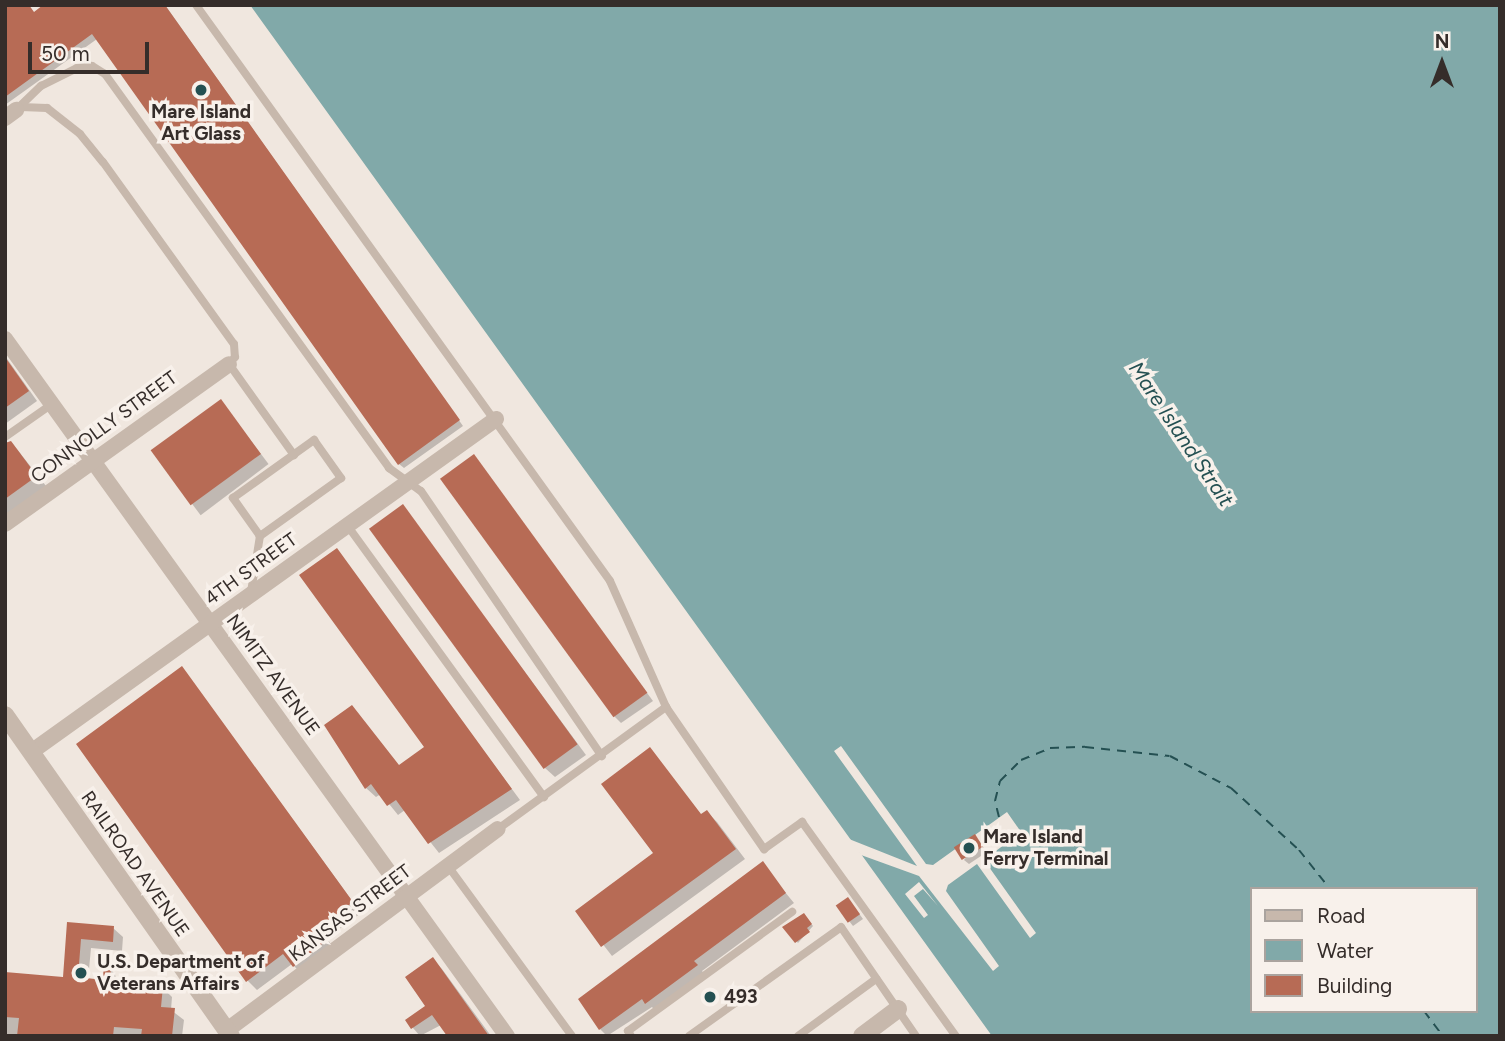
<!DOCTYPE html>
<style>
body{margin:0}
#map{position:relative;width:1505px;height:1041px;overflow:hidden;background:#f0e7df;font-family:Figtree,sans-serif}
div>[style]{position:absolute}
.water>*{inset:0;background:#81a9a9}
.pier>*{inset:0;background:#f0e7df}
.shadow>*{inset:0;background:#0003;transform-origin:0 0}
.ferry>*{height:2px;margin-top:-1px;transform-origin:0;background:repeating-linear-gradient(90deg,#245052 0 9px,transparent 0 16px)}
.building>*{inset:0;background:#b76b55;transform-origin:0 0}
.service>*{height:8px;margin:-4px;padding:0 4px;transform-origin:4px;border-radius:4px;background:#c7b8ac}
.minor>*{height:16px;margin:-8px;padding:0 8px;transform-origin:8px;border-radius:8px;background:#c7b8ac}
.tertiary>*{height:18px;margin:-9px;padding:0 9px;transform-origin:9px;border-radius:9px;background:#c7b8ac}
.dots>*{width:19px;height:19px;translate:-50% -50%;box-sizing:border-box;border:4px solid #f8f1eb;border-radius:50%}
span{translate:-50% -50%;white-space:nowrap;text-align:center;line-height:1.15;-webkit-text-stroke:7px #f8f1eb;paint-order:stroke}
.poi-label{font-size:19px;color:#352d2a;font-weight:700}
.left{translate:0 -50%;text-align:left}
.street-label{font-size:19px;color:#352d2a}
.water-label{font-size:21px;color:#245052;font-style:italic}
.frame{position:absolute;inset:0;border:7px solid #352d2a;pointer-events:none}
.legend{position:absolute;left:1250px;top:887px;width:228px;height:126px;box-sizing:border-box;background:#f8f1eb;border:2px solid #aaa39e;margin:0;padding:9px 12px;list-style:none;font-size:21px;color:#352d2a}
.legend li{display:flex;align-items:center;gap:14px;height:35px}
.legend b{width:35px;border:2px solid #aaa39e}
.north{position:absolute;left:1407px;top:28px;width:70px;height:70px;-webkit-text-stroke:5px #f8f1eb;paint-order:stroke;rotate:0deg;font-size:19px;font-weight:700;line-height:28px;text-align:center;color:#352d2a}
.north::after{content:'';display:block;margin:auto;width:24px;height:32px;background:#352d2a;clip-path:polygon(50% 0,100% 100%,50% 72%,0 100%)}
.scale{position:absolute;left:28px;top:42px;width:121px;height:32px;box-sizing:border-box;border:4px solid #352d2a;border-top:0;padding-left:9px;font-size:21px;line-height:24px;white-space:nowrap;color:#352d2a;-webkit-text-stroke:5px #f8f1eb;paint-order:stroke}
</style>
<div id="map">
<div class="water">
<i style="clip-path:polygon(evenodd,250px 5px,1500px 5px,1500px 1036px,992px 1036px,250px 5px,1251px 889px,1475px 889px,1475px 1011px,1251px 1011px,1251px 889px)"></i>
</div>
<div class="pier">
<i style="clip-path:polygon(841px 746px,926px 864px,933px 865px,1007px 812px,1021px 832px,984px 860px,1036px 933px,1030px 938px,977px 864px,948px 885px,946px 891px,999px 966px,993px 971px,919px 876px,861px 855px,849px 839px,917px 866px,834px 751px)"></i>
<i style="clip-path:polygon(919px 882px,938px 906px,923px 889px,914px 896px,928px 915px,924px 918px,905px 894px)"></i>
</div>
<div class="shadow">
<i style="clip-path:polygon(5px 5px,35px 14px,165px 5px,463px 426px,404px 468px,399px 464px,97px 39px,5px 105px)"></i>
<i style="clip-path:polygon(5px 356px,37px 401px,5px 424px)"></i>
<i style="left:221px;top:401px;width:79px;height:85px;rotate:53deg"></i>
<i style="clip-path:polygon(12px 443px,46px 486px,5px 516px,5px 448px)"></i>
<i style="clip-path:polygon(473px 456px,653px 701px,621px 723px,614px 716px)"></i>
<i style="clip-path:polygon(403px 507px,586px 755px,555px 777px,545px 768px)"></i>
<i style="clip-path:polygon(336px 551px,520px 800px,439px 853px,405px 810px,398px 815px,381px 794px,376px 797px,366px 788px,327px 726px,400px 767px,426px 747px)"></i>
<i style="clip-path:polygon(182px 668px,361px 913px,327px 938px,335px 951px,304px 976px,292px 964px,257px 990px,248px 981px)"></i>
<i style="clip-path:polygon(650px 750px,702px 816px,707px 812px,717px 822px,745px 859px,612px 956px,577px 911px,656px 854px)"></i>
<i style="clip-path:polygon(979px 841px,987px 852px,969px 864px,964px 860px)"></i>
<i style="clip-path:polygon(762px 864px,794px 903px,702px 971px,706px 976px,656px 1012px,652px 1007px,607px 1036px,600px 1029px)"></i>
<i style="clip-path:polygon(852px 904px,863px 919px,853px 926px,849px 921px)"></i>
<i style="clip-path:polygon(804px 915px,813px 926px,798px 943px,785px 928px)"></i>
<i style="clip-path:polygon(69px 924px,113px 928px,123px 937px,122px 951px,91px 948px,88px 980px,105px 981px,106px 961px,120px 983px,162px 987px,172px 997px,171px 1010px,184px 1020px,182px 1036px,5px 1036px,5px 974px,65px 979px)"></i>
<i style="clip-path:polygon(433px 960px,442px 969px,491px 1036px,449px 1036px,441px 1025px,420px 1036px,413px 1028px,407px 1020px,428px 1006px)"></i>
</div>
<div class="ferry">
<i style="left:999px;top:817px;width:16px;rotate:-104deg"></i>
<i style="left:995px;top:801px;width:21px;rotate:-76deg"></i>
<i style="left:1000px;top:781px;width:30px;rotate:-45deg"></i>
<i style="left:1021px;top:760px;width:31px;rotate:-22deg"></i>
<i style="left:1050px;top:748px;width:35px;rotate:-2deg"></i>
<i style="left:1085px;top:747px;width:85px;rotate:6deg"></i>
<i style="left:1170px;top:756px;width:69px;rotate:27.7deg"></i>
<i style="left:1231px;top:788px;width:92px;rotate:42.4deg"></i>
<i style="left:1299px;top:850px;width:50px;rotate:51.5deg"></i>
<i style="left:1424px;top:1011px;width:31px;rotate:53deg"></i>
</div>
<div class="building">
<i style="clip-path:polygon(5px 5px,29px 5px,34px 12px,43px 5px,165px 5px,460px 420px,398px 465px,92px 34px,5px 97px)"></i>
<i style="clip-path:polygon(5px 357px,29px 391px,5px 408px)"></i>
<i style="left:221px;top:399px;width:68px;height:87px;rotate:54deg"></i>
<i style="clip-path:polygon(11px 441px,37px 476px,5px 499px,5px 443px)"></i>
<i style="left:474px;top:454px;width:295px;height:42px;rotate:54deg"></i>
<i style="left:403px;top:504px;width:297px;height:42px;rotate:54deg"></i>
<i style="clip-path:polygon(337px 548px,512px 789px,428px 844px,396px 800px,387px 806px,371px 784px,365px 789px,324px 725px,352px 705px,399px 765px,424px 747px,299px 575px)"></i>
<i style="clip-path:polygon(182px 666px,353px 902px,318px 928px,327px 940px,293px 967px,283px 954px,246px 982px,76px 744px)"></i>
<i style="clip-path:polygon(650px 747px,701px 814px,707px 810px,736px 849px,601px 947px,575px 911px,653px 853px,601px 784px)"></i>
<i style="left:975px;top:834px;width:15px;height:25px;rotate:58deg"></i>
<i style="clip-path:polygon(763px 861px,786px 893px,694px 961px,698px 965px,645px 1004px,642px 999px,599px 1030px,578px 999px)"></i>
<i style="left:848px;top:897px;width:21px;height:15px;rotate:55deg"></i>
<i style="clip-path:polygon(804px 913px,812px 924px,807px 928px,810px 932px,795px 943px,782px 927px)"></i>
<i style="clip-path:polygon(67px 922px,114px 926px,113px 942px,81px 939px,78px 977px,103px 980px,104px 957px,115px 981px,163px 986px,161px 1007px,175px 1008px,172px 1036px,141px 1036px,142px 1029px,114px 1027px,113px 1036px,17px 1036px,19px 1018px,5px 1017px,5px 972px,63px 977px)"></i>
<i style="clip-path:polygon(433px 957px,489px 1036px,447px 1036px,432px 1015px,411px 1029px,405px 1020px,425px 1006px,405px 977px)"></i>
</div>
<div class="service">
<i style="left:196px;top:5px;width:709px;rotate:54.29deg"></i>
<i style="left:610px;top:581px;width:138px;rotate:66deg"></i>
<i style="left:666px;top:707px;width:173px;rotate:55.4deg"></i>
<i style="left:764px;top:849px;width:47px;rotate:-35.4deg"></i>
<i style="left:802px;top:822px;width:264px;rotate:54.3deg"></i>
<i style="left:21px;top:107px;width:26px;rotate:2deg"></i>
<i style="left:47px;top:108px;width:42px;rotate:38.2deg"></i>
<i style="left:80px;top:134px;width:36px;rotate:51deg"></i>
<i style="left:103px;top:162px;width:224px;rotate:54.3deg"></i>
<i style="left:234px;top:344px;width:13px;rotate:86deg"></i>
<i style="left:235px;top:357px;width:9px;rotate:131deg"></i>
<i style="left:229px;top:364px;width:112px;rotate:54.5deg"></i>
<i style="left:16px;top:110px;width:35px;rotate:-44deg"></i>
<i style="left:41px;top:86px;width:40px;rotate:-26.6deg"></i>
<i style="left:77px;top:68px;width:15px;rotate:-8deg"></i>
<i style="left:92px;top:66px;width:15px;rotate:32deg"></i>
<i style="left:105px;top:74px;width:486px;rotate:54.2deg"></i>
<i style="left:389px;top:468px;width:39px;rotate:36deg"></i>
<i style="left:421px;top:491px;width:321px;rotate:55.7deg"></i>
<i style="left:5px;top:437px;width:57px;rotate:-35.1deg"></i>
<i style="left:314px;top:440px;width:47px;rotate:54.6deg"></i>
<i style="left:341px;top:478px;width:100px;rotate:144.4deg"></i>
<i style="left:260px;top:536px;width:47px;rotate:-125.4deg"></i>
<i style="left:233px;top:498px;width:100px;rotate:-35.6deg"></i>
<i style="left:347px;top:525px;width:336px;rotate:54.1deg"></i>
<i style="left:251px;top:592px;width:57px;rotate:-80.9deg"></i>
<i style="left:498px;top:829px;width:208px;rotate:-36deg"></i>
<i style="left:448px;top:866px;width:210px;rotate:53.9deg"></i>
<i style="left:631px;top:1036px;width:6px;rotate:-121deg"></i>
<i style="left:628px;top:1031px;width:203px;rotate:-36deg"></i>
<i style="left:689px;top:1036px;width:187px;rotate:-35.6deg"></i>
<i style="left:841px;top:927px;width:132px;rotate:55.5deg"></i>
<i style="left:798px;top:1036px;width:97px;rotate:-36.2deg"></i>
</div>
<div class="minor">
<i style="left:5px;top:118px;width:14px;rotate:-36deg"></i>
<i style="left:5px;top:339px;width:859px;rotate:54.24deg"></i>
<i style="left:5px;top:524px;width:275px;rotate:-35.5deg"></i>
<i style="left:31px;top:752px;width:572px;rotate:-35.61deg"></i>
<i style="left:227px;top:1030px;width:337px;rotate:-36.6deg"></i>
</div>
<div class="tertiary">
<i style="left:5px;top:715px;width:393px;rotate:54.9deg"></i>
<i style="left:862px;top:1036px;width:45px;rotate:-36.9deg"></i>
</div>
<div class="dots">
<i style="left:201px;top:90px;background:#245052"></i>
<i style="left:969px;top:848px;background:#245052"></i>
<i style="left:81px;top:973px;background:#245052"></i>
<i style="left:710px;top:997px;background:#245052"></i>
</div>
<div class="poi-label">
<span style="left:201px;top:123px">Mare Island<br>Art Glass</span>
<span class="left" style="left:983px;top:848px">Mare Island<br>Ferry Terminal</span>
<span class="left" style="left:97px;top:973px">U.S. Department of<br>Veterans Affairs</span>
<span class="left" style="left:724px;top:997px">493</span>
</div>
<div class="street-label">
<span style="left:104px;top:427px;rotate:-36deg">CONNOLLY STREET</span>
<span style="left:251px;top:569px;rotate:-36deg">4TH STREET</span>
<span style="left:273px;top:675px;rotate:54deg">NIMITZ AVENUE</span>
<span style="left:135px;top:864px;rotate:55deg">RAILROAD AVENUE</span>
<span style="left:350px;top:913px;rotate:-37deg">KANSAS STREET</span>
</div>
<div class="water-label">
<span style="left:1181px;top:434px;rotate:56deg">Mare Island Strait</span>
</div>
<div class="frame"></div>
<ul class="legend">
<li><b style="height:9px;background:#c7b8ac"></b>Road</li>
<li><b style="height:19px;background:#81a9a9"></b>Water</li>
<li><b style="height:19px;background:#b76b55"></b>Building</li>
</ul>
<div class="north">N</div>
<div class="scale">50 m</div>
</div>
